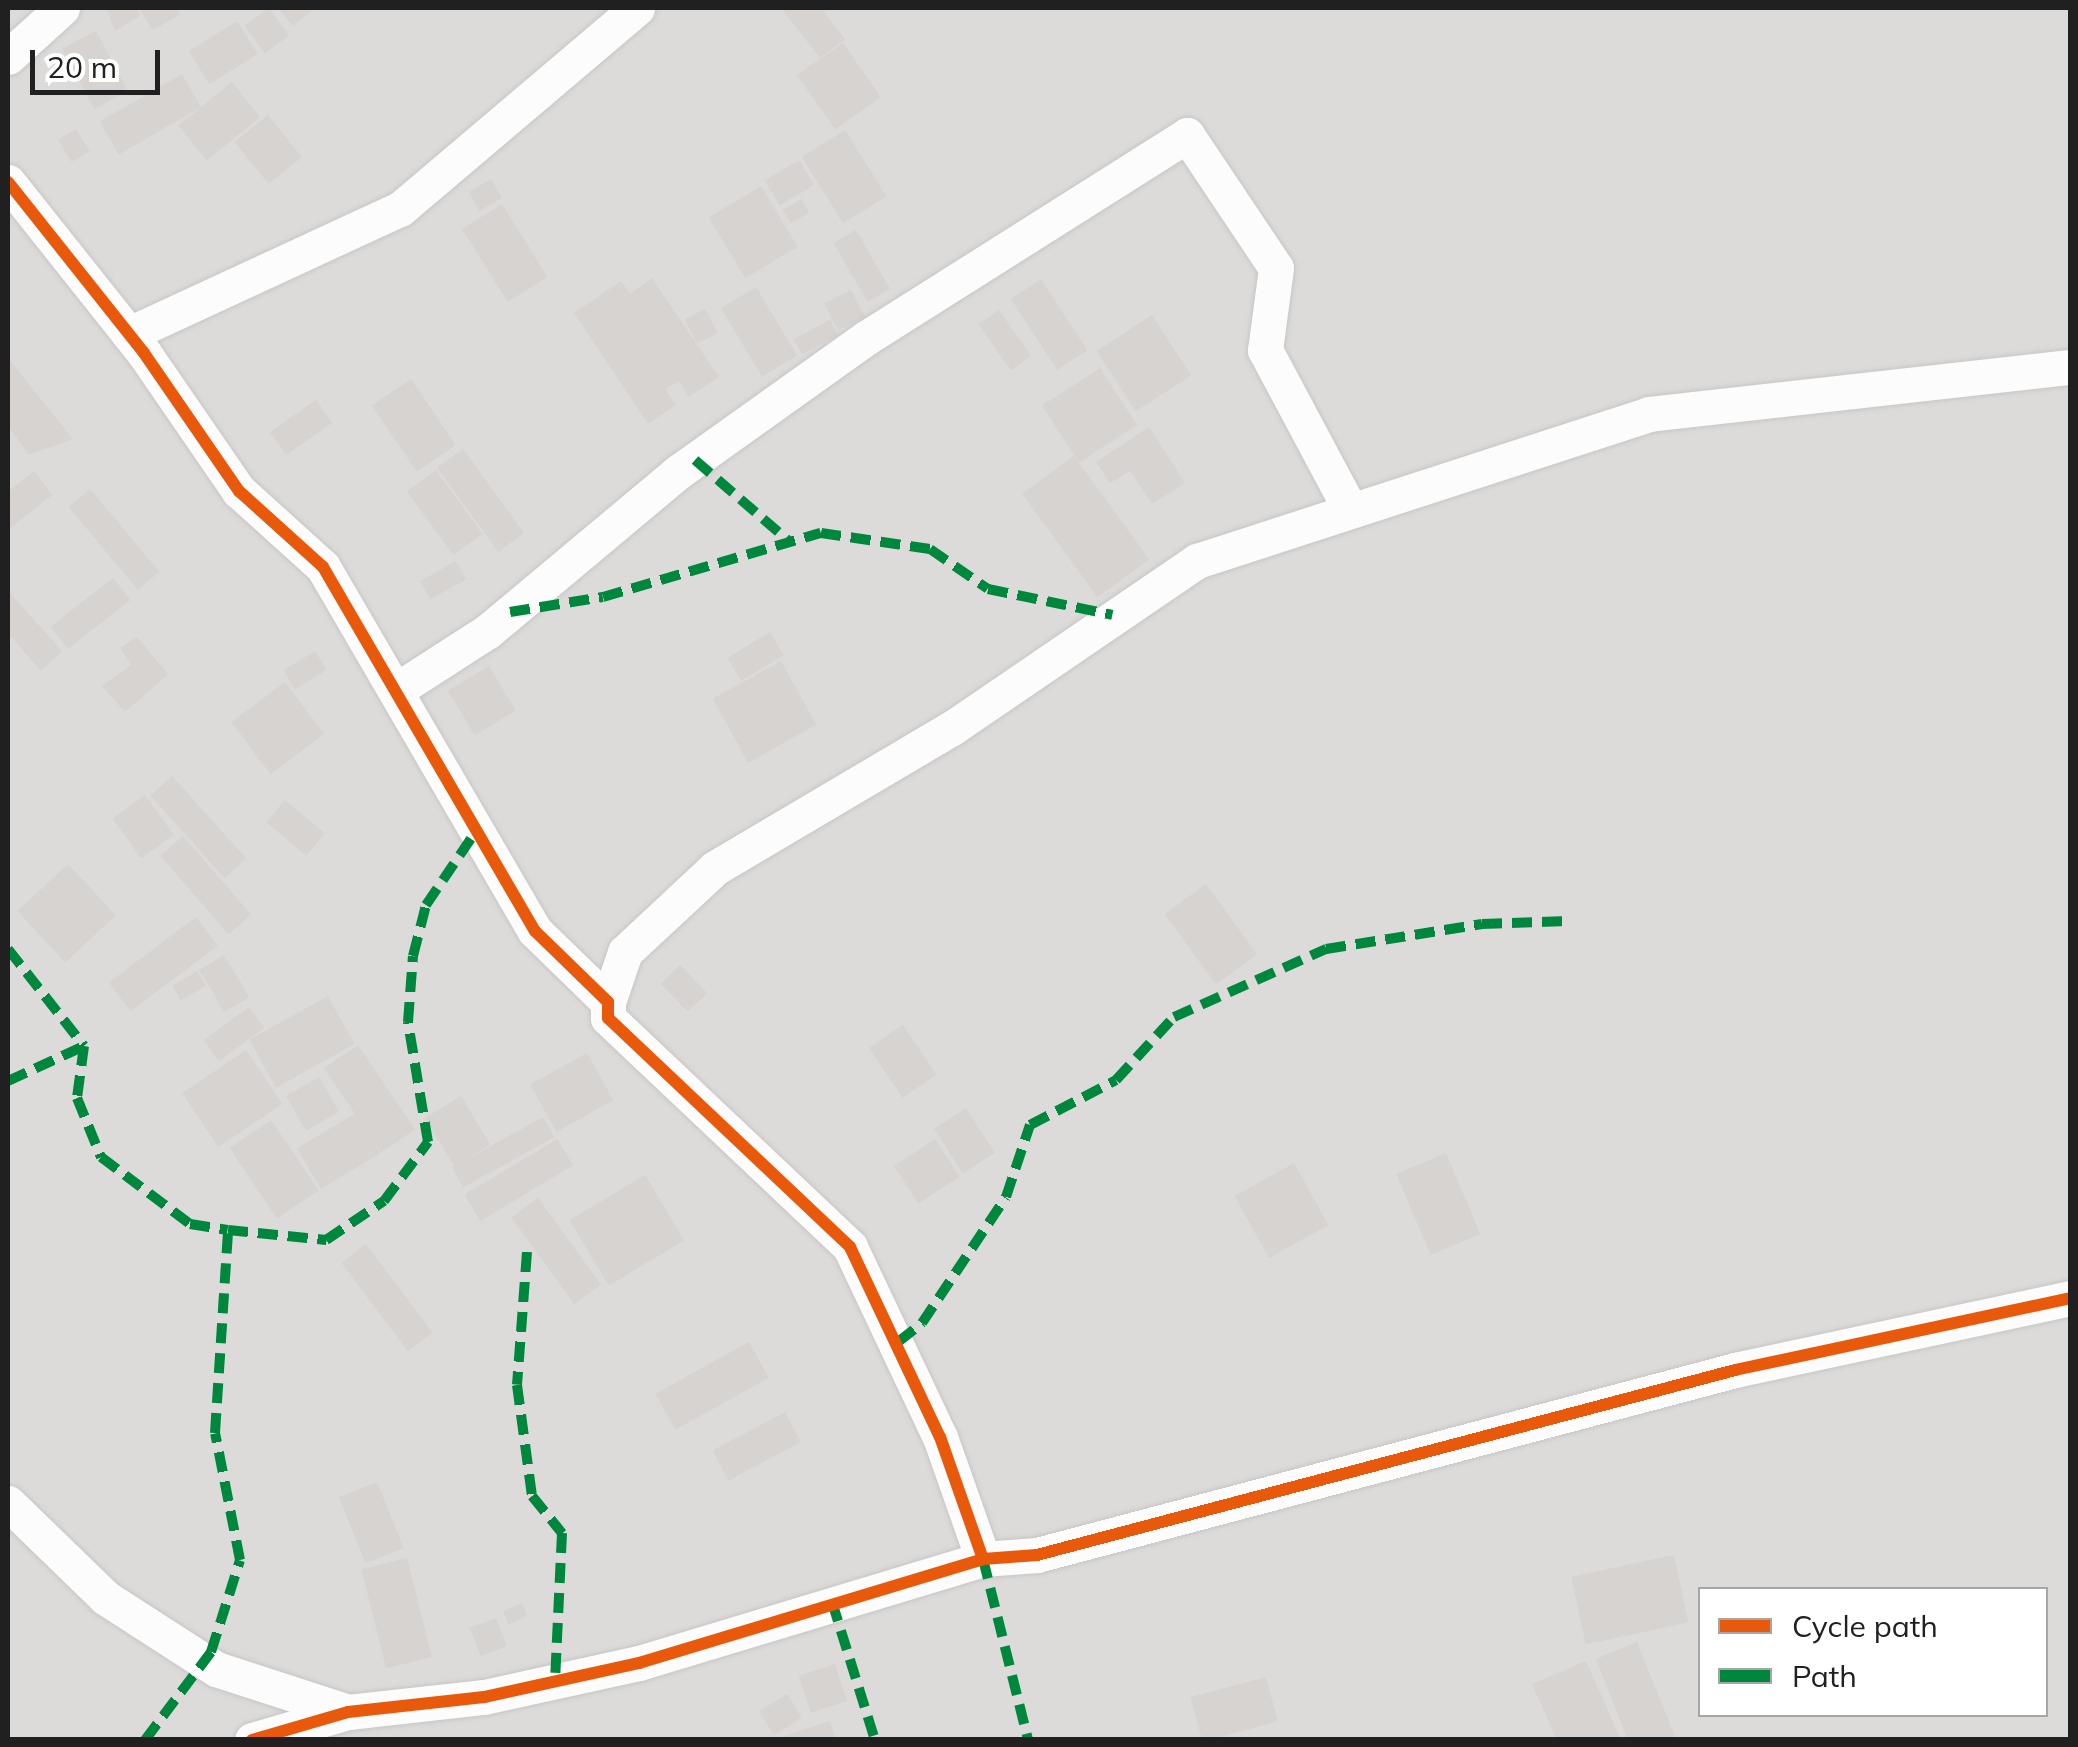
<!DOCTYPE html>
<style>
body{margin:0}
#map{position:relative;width:2078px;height:1747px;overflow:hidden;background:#eeebe8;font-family:Mulish,sans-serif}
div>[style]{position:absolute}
.residential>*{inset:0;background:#dddbda}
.building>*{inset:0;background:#d6d3d1;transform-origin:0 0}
.roads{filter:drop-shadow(0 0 2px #c7c6c4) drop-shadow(0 0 2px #c7c6c4)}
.street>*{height:35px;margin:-17.5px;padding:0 17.5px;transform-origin:17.5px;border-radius:17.5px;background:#fcfcfc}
.quiet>*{height:10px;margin-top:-5px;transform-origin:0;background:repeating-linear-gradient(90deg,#00873e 0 20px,transparent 0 30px)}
.cycleway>*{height:12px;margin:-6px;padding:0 6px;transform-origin:6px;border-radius:6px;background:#e8590c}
span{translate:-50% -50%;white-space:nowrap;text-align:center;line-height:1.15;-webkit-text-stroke:8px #fff;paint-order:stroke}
.frame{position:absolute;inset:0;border:10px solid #202020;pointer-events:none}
.legend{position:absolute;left:1698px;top:1587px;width:350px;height:130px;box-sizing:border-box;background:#fff;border:2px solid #a6a6a6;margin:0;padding:12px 18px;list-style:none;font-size:30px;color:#202020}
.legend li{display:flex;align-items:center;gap:20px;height:50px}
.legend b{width:50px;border:2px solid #a6a6a6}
.scale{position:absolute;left:30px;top:50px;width:130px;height:45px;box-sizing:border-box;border:5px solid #202020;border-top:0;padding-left:12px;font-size:30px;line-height:35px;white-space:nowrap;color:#202020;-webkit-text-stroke:8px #fff;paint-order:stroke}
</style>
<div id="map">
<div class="residential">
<i style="clip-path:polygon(evenodd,8px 8px,2070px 8px,2070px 1739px,8px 1740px,8px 8px,1700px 1590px,2046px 1590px,2046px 1714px,1700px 1714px,1700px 1590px)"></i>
</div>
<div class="building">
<i style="clip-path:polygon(106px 8px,136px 8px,141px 15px,115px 31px)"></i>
<i style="clip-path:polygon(139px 8px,176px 8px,180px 15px,152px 30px)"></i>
<i style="left:269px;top:8px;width:34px;height:30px;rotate:54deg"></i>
<i style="clip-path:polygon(278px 8px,315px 8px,293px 26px)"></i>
<i style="clip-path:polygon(781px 8px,821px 8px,845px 39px,820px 58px)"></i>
<i style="left:237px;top:21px;width:39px;height:57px;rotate:58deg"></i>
<i style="left:96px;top:31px;width:68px;height:38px;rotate:62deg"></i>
<i style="left:843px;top:43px;width:66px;height:56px;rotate:55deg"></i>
<i style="left:182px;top:74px;width:38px;height:95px;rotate:60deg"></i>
<i style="left:232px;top:82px;width:45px;height:69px;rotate:51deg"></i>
<i style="left:268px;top:115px;width:54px;height:43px;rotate:51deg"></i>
<i style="left:76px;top:129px;width:26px;height:21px;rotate:59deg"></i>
<i style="left:845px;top:130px;width:78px;height:51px;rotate:58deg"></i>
<i style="left:799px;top:160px;width:29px;height:40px;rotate:59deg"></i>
<i style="left:491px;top:179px;width:22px;height:26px;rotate:60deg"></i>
<i style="left:761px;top:186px;width:71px;height:61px;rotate:59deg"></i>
<i style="left:801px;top:199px;width:16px;height:21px;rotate:60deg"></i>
<i style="left:502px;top:204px;width:86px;height:47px;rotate:58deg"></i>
<i style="left:856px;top:230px;width:68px;height:26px;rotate:60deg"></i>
<i style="clip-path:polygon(652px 278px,719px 377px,689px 397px,679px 381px,665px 389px,676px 405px,648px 424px,574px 313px,621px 281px,630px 294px)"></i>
<i style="left:1041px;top:279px;width:85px;height:36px;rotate:57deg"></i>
<i style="left:756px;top:287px;width:80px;height:41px;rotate:59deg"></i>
<i style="left:851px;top:290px;width:30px;height:30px;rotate:63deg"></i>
<i style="left:705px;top:309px;width:27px;height:23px;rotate:62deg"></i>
<i style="left:999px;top:310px;width:56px;height:25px;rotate:55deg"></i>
<i style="left:1152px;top:315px;width:72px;height:66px;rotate:57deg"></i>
<i style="left:830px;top:320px;width:17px;height:41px;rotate:62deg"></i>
<i style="clip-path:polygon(8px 358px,73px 439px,29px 455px,8px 426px)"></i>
<i style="left:1100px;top:368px;width:68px;height:69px;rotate:57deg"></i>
<i style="left:411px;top:379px;width:80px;height:47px;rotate:56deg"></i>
<i style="left:316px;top:400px;width:28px;height:56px;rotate:55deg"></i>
<i style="clip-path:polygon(1149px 427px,1185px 483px,1152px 504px,1130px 471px,1110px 483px,1096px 462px)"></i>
<i style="left:463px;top:449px;width:104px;height:32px;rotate:54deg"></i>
<i style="left:1074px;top:456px;width:128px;height:64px;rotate:54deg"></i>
<i style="left:436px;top:470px;width:79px;height:36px;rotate:54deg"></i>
<i style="clip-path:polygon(34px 471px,52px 495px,8px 530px,8px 492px)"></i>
<i style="left:90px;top:489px;width:108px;height:28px;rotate:50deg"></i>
<i style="left:456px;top:561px;width:21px;height:41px;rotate:61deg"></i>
<i style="left:113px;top:578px;width:28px;height:79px;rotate:52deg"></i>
<i style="clip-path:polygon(8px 591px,62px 651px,41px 671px,8px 633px)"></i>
<i style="left:770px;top:632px;width:27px;height:50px;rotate:59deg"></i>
<i style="clip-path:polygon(137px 637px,168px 674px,125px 712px,102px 686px,131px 665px,120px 648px)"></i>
<i style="left:315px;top:651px;width:22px;height:37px;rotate:58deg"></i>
<i style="left:781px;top:661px;width:73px;height:78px;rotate:61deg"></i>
<i style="left:489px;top:666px;width:52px;height:48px;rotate:59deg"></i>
<i style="left:285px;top:682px;width:65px;height:67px;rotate:53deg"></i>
<i style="left:172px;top:776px;width:111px;height:29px;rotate:48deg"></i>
<i style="left:145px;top:795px;width:49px;height:40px;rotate:54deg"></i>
<i style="left:285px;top:800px;width:52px;height:29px;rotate:40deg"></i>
<i style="left:183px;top:836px;width:104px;height:30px;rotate:49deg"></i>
<i style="left:68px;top:864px;width:70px;height:69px;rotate:47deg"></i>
<i style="left:1206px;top:884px;width:87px;height:51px;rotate:54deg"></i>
<i style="left:196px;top:917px;width:36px;height:109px;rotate:53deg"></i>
<i style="left:224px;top:955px;width:49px;height:29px;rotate:59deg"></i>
<i style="left:680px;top:965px;width:39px;height:27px;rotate:46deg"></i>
<i style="left:197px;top:971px;width:17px;height:29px;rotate:59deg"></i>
<i style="left:328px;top:996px;width:55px;height:90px;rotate:61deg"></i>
<i style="left:249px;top:1007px;width:26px;height:56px;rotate:54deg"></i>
<i style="left:903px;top:1025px;width:60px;height:41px;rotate:56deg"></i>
<i style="left:358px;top:1045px;width:102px;height:41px;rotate:56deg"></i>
<i style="left:246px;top:1050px;width:65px;height:77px;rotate:56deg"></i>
<i style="left:587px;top:1053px;width:54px;height:65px;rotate:61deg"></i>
<i style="left:319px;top:1077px;width:40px;height:38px;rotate:60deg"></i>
<i style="left:461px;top:1096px;width:57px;height:42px;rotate:59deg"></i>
<i style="left:966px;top:1108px;width:53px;height:38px;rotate:57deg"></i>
<i style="left:356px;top:1113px;width:47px;height:69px;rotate:59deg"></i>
<i style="left:543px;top:1117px;width:23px;height:104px;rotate:61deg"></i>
<i style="left:271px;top:1120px;width:85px;height:50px;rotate:56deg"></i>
<i style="left:557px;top:1139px;width:31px;height:108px;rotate:59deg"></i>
<i style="left:935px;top:1139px;width:45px;height:49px;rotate:57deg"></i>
<i style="left:1446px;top:1153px;width:88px;height:54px;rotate:67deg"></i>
<i style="left:1294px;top:1163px;width:71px;height:68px;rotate:61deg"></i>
<i style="left:645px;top:1175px;width:76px;height:88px;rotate:59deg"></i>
<i style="left:538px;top:1198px;width:107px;height:33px;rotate:54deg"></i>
<i style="left:366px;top:1244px;width:111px;height:31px;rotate:53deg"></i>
<i style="left:749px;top:1342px;width:41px;height:107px;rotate:61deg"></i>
<i style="left:785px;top:1412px;width:34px;height:82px;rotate:62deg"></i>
<i style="left:377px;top:1482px;width:71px;height:41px;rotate:68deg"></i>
<i style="left:1674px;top:1555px;width:69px;height:105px;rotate:78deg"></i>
<i style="left:407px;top:1558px;width:102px;height:47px;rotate:76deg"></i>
<i style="left:522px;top:1603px;width:14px;height:21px;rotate:65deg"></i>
<i style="left:496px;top:1618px;width:30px;height:28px;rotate:69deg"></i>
<i style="clip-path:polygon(1637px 1642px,1675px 1736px,1667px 1740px,1628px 1740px,1596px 1659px)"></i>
<i style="clip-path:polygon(1586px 1661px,1621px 1740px,1557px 1740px,1532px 1684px)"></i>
<i style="left:835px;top:1664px;width:39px;height:38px;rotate:72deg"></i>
<i style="left:1266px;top:1677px;width:46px;height:78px;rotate:75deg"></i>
<i style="left:787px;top:1694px;width:28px;height:33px;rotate:58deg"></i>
<i style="clip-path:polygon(830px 1721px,835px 1737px,775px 1740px,775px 1739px)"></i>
</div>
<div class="roads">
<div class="street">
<i style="left:8px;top:57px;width:73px;rotate:-42.2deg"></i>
<i style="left:8px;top:182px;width:218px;rotate:51.5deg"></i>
<i style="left:144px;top:353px;width:168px;rotate:55.5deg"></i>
<i style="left:239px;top:491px;width:113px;rotate:42.1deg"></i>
<i style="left:323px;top:567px;width:421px;rotate:59.8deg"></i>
<i style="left:535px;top:931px;width:102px;rotate:44.2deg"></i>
<i style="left:608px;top:1002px;width:16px;rotate:90deg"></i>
<i style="left:608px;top:1018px;width:333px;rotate:43.4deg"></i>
<i style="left:850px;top:1247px;width:210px;rotate:64.7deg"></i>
<i style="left:940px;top:1437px;width:129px;rotate:70.6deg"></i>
<i style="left:129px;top:334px;width:298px;rotate:-24.8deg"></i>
<i style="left:400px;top:209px;width:311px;rotate:-40.3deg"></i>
<i style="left:398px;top:689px;width:107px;rotate:-32.8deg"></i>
<i style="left:488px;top:631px;width:248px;rotate:-39.9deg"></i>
<i style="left:678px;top:472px;width:231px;rotate:-35.5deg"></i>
<i style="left:866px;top:338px;width:380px;rotate:-32.3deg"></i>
<i style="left:1187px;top:135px;width:160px;rotate:56.2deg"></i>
<i style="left:1276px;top:268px;width:83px;rotate:97.6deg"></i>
<i style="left:1265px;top:350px;width:178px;rotate:61.9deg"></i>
<i style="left:608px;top:1002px;width:53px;rotate:-71.2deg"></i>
<i style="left:625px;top:952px;width:123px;rotate:-43deg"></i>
<i style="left:715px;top:868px;width:275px;rotate:-30.6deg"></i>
<i style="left:952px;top:728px;width:297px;rotate:-34.3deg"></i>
<i style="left:1197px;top:561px;width:475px;rotate:-18deg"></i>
<i style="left:1649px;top:414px;width:424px;rotate:-6.4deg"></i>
<i style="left:8px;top:1503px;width:136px;rotate:44.1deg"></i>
<i style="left:106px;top:1598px;width:131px;rotate:32.8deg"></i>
<i style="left:216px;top:1669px;width:139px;rotate:18deg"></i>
<i style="left:252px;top:1740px;width:100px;rotate:-16.3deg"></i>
<i style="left:348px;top:1712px;width:137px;rotate:-6.3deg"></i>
<i style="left:484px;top:1697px;width:159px;rotate:-12.4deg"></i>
<i style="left:639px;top:1663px;width:359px;rotate:-16.8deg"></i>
<i style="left:983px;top:1559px;width:54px;rotate:-4.2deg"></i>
<i style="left:1037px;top:1555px;width:722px;rotate:-14.84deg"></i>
<i style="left:1735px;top:1370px;width:343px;rotate:-12.1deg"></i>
</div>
</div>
<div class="quiet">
<i style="left:695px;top:460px;width:125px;rotate:40.8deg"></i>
<i style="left:510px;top:612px;width:94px;rotate:-9.2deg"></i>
<i style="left:603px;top:597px;width:227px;rotate:-16.4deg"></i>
<i style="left:821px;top:533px;width:110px;rotate:8.4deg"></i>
<i style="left:930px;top:549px;width:70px;rotate:34.6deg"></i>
<i style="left:988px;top:589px;width:127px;rotate:11.8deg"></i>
<i style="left:8px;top:949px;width:123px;rotate:51.9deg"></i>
<i style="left:84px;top:1046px;width:52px;rotate:97.7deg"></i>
<i style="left:77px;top:1098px;width:64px;rotate:67.9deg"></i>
<i style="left:101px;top:1157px;width:111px;rotate:37deg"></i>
<i style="left:190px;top:1224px;width:38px;rotate:9deg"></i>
<i style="left:8px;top:1081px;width:84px;rotate:-24.7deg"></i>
<i style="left:527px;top:1252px;width:133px;rotate:94.3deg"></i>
<i style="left:517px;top:1385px;width:112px;rotate:82.3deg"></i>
<i style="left:532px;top:1496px;width:48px;rotate:51deg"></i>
<i style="left:562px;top:1533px;width:148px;rotate:92.7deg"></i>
<i style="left:898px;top:1342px;width:31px;rotate:-38deg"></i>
<i style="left:922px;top:1323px;width:151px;rotate:-56.3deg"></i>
<i style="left:1006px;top:1197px;width:76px;rotate:-71.6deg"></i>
<i style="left:1030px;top:1125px;width:97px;rotate:-27.6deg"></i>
<i style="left:1116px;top:1080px;width:86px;rotate:-47.4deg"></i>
<i style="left:1174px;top:1017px;width:167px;rotate:-24.1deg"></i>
<i style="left:1326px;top:949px;width:158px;rotate:-9.1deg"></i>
<i style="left:1482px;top:924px;width:86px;rotate:-2deg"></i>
<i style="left:983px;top:1559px;width:187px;rotate:76deg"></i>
<i style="left:832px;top:1602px;width:145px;rotate:72.7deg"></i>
<i style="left:145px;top:1740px;width:110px;rotate:-53.1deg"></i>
<i style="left:211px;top:1652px;width:96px;rotate:-72.5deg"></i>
<i style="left:240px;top:1560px;width:129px;rotate:-101.1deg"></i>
<i style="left:215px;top:1433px;width:203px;rotate:-86.3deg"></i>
<i style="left:228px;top:1230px;width:99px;rotate:5.8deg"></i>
<i style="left:326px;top:1240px;width:70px;rotate:-33.9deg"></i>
<i style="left:384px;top:1201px;width:74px;rotate:-53.3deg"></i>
<i style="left:428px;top:1142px;width:122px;rotate:-99.5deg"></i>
<i style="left:408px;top:1022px;width:66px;rotate:-85.7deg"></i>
<i style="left:413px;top:956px;width:53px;rotate:-75.7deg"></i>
<i style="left:426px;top:905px;width:86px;rotate:-55.9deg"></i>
</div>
<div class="cycleway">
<i style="left:8px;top:182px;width:218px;rotate:51.5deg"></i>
<i style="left:144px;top:353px;width:168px;rotate:55.5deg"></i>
<i style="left:239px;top:491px;width:113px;rotate:42.1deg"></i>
<i style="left:323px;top:567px;width:421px;rotate:59.8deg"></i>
<i style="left:535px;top:931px;width:102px;rotate:44.2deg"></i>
<i style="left:608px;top:1002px;width:16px;rotate:90deg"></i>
<i style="left:608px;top:1018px;width:333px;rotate:43.4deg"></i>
<i style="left:850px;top:1247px;width:210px;rotate:64.7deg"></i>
<i style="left:940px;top:1437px;width:129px;rotate:70.6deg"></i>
<i style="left:252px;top:1740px;width:100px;rotate:-16.3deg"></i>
<i style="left:348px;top:1712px;width:137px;rotate:-6.3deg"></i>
<i style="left:484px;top:1697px;width:159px;rotate:-12.4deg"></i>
<i style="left:639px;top:1663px;width:359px;rotate:-16.8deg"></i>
<i style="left:983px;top:1559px;width:54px;rotate:-4.2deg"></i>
<i style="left:1037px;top:1555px;width:722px;rotate:-14.84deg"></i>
<i style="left:1735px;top:1370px;width:343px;rotate:-12.1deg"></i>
</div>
<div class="frame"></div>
<ul class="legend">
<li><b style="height:12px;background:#e8590c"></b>Cycle path</li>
<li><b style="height:12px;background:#00873e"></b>Path</li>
</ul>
<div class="scale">20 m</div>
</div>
